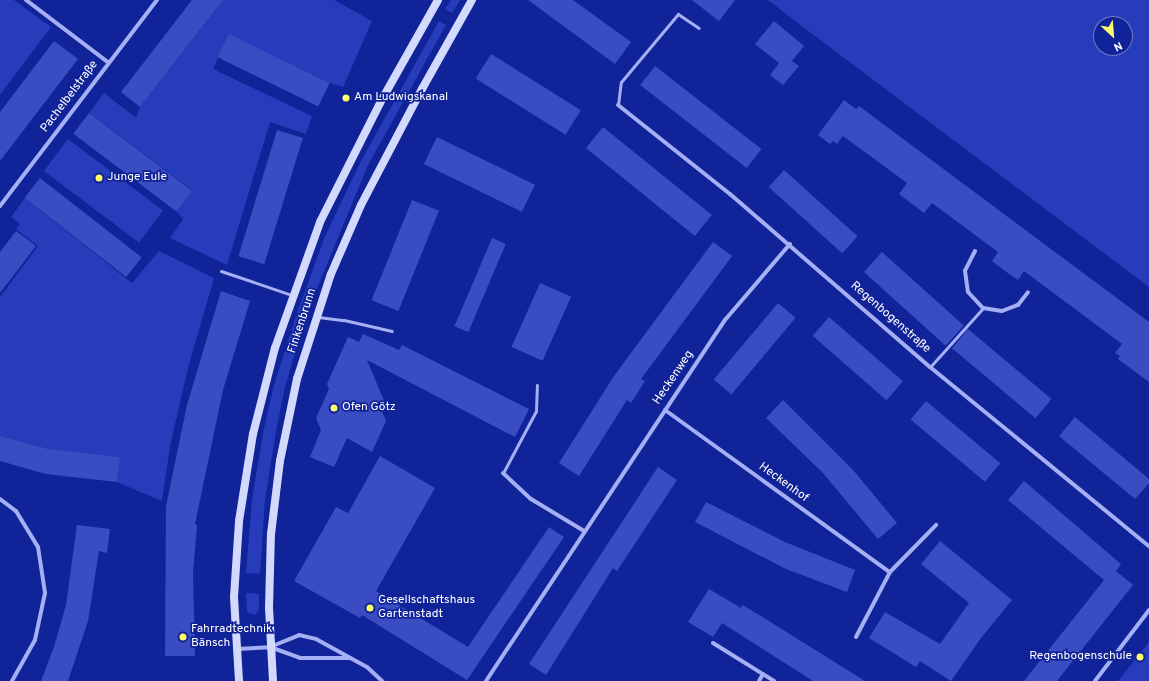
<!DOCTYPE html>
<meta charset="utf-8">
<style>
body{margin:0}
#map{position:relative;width:1149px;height:681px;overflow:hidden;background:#112399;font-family:Overpass,sans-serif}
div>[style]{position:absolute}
.green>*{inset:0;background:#273cba;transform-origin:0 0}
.building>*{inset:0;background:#3a4cc1;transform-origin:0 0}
.lane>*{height:3px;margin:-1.5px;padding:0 1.5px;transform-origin:1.5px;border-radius:1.5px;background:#a4aff4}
.street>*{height:4px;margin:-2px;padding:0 2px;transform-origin:2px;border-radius:2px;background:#a4aff4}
.secondary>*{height:8px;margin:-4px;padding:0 4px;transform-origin:4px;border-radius:4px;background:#d3d9fd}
.dots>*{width:11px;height:11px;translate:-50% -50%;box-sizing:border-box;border:2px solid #112399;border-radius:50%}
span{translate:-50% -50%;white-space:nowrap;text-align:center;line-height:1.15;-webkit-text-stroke:3.5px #112399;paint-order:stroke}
.street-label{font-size:12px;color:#fff}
.poi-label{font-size:12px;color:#fff}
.left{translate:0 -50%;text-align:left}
.right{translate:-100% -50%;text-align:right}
.north{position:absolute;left:1093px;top:16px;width:40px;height:40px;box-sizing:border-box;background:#112399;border:1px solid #707bc2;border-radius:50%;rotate:154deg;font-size:11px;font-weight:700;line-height:16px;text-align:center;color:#fff}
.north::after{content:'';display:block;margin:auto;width:14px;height:18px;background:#fcff67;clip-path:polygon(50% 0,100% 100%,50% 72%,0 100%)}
</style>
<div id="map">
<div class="green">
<i style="clip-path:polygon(0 0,14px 0,51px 27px,0 95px)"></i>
<i style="clip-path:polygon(223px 0,334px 0,372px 21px,343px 87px,330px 83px,229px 35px,213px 69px,312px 116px,306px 134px,270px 122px,227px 265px,170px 238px,183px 219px,176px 211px,192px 190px,89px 113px,104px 93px,136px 118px,140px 107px)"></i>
<i style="clip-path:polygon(451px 0,460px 0,452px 13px,445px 9px)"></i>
<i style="clip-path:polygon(evenodd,768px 0,1149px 0,1149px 287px,803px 27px,768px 0,1101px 24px,1125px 24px,1125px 48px,1101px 48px,1101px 24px)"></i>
<i style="clip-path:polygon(439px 21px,446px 25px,368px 165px,307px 313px,285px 387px,276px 431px,265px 500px,260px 574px,246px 573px,252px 499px,264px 428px,274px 385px,297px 313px,326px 234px,361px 161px)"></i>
<i style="left:68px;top:139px;width:119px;height:40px;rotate:37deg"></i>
<i style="clip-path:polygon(25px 198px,132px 283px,159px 251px,214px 278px,188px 368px,170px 446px,162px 501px,117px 482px,119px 457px,49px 449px,0 436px,0 297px,38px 246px,16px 229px,20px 224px,11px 217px)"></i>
<i style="clip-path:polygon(246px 593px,259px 594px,259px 609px,255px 615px,247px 612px)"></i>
<i style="clip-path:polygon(1149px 642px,1149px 681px,1118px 681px)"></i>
</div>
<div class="building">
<i style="clip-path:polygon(192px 0,223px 0,140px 107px,121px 92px)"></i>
<i style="clip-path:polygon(528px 0,573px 0,631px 42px,615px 64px)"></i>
<i style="clip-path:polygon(692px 0,735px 0,719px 21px)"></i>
<i style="clip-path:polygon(774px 21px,804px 46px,792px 61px,799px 66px,783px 85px,770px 75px,779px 63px,755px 44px)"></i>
<i style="left:229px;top:34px;width:112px;height:26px;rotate:26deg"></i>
<i style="clip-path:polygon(54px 41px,78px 59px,0 161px,0 112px)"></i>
<i style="left:491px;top:54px;width:106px;height:29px;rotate:32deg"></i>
<i style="left:655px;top:66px;width:135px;height:24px;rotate:38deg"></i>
<i style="clip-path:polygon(844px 100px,856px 109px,859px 106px,1149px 322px,1149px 382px,1118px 359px,1120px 356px,1115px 353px,1122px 344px,1024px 271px,1018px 280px,1005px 271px,992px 261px,998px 252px,932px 203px,924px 213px,899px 194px,907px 183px,869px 155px,843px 136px,837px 144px,833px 141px,830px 144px,818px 135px)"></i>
<i style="left:89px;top:113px;width:129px;height:26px;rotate:37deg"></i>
<i style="left:603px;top:127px;width:140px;height:27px;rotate:39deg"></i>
<i style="left:277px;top:130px;width:27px;height:132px;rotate:17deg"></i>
<i style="left:437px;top:137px;width:109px;height:30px;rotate:26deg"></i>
<i style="left:784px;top:170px;width:99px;height:23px;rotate:42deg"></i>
<i style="left:40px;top:178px;width:129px;height:25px;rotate:38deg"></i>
<i style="left:412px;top:200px;width:29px;height:108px;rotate:22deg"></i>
<i style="clip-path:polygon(16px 231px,36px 246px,0 293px,0 252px)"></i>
<i style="left:492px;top:238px;width:15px;height:96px;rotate:23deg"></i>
<i style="clip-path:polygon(713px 242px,732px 256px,641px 379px,645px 381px,631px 403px,627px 400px,579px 476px,559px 463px,614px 376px)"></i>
<i style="left:882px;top:252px;width:110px;height:27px;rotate:42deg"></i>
<i style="left:540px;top:283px;width:34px;height:70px;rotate:24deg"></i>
<i style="clip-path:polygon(221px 291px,250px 301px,223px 390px,195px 524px,197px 525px,193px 573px,195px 656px,165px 656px,166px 506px,187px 405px)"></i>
<i style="left:778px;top:303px;width:23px;height:100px;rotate:40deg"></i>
<i style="left:829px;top:317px;width:98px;height:25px;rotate:41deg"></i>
<i style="left:968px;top:329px;width:109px;height:25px;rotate:40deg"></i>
<i style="clip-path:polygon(363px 334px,399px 350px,402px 345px,529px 409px,515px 437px,367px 360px,385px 403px,382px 411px,386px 421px,372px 452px,347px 438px,334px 467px,310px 457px,321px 430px,316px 418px,329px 389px,327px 384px,348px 337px,359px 342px)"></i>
<i style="clip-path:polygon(783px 400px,854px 471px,897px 523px,878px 539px,823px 473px,766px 418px)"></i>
<i style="left:926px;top:401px;width:97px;height:24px;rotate:40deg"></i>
<i style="clip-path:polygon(1075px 417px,1149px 479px,1149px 483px,1135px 499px,1059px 436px)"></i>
<i style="clip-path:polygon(0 436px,49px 449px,120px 457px,117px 482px,46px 474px,0 461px)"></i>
<i style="clip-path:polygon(380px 456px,435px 488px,376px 591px,468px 647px,549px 527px,564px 537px,467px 680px,362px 615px,360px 618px,294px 581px,336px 507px,348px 513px)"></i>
<i style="clip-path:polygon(658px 467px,677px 480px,617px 571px,613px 568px,546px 675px,529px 664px)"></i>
<i style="clip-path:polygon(1024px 481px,1121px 564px,1116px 571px,1133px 585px,1057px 681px,1024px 681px,1104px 580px,1008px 500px)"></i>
<i style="clip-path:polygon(706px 502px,785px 542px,855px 570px,847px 592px,786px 569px,695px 522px)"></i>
<i style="clip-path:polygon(77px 525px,110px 529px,107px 553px,99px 551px,88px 621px,68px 681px,41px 681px,54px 647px,66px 605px)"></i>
<i style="clip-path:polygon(940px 541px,1012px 600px,981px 638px,951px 681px,920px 661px,916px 667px,869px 638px,885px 612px,940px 644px,969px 603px,921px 564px)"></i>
<i style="clip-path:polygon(709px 589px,741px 608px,743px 605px,865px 681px,813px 681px,722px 623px,713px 637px,688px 622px)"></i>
</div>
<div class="lane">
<i style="left:618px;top:105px;width:23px;rotate:-83deg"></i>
<i style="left:621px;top:82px;width:89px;rotate:-50deg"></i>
<i style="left:678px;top:14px;width:25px;rotate:34deg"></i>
<i style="left:221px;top:271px;width:75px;rotate:18.7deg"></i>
<i style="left:318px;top:317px;width:26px;rotate:7deg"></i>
<i style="left:344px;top:320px;width:49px;rotate:12.9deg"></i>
<i style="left:930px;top:367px;width:79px;rotate:-48.1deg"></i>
<i style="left:503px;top:473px;width:70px;rotate:-62deg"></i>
<i style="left:536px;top:411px;width:26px;rotate:-88deg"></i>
</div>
<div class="street">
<i style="left:26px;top:0;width:104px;rotate:37.2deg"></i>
<i style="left:618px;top:105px;width:143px;rotate:38.5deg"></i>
<i style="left:730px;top:194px;width:264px;rotate:40.9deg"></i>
<i style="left:930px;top:367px;width:283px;rotate:39.3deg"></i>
<i style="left:0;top:206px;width:259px;rotate:-52.7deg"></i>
<i style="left:975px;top:251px;width:22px;rotate:117deg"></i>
<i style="left:965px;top:271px;width:21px;rotate:82deg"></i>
<i style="left:968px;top:292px;width:22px;rotate:47deg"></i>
<i style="left:983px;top:308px;width:19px;rotate:9deg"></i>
<i style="left:1002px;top:311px;width:17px;rotate:-21deg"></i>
<i style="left:1018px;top:305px;width:16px;rotate:-52deg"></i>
<i style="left:665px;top:410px;width:277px;rotate:35.8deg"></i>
<i style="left:503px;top:473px;width:38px;rotate:43deg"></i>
<i style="left:531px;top:499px;width:62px;rotate:31.1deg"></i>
<i style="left:0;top:499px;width:20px;rotate:37deg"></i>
<i style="left:16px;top:511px;width:42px;rotate:58.6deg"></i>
<i style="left:38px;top:547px;width:47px;rotate:81.3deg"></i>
<i style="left:45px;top:593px;width:48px;rotate:102deg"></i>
<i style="left:35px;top:640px;width:47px;rotate:119.3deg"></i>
<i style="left:856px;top:637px;width:73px;rotate:-62.4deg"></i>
<i style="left:890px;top:572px;width:66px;rotate:-45.6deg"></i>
<i style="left:713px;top:643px;width:72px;rotate:31.9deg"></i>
<i style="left:270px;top:647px;width:31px;rotate:-22deg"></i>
<i style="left:299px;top:635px;width:17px;rotate:13deg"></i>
<i style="left:316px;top:639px;width:58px;rotate:28.8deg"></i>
<i style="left:367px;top:667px;width:21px;rotate:43deg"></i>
<i style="left:237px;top:649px;width:33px;rotate:-3deg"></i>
<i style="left:270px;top:647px;width:32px;rotate:20deg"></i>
<i style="left:300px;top:658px;width:50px"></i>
<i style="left:486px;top:681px;width:433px;rotate:-56.5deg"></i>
<i style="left:725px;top:320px;width:100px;rotate:-49.5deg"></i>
<i style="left:759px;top:681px;width:8px;rotate:-60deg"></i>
<i style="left:1095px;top:681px;width:89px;rotate:-52.7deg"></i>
</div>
<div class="secondary">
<i style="left:239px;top:681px;width:84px;rotate:-93.4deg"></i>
<i style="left:234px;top:597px;width:76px;rotate:-86.2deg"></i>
<i style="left:239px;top:521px;width:88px;rotate:-80.9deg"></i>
<i style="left:253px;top:434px;width:89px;rotate:-75.7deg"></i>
<i style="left:275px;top:348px;width:134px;rotate:-70.3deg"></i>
<i style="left:320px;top:222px;width:133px;rotate:-63.2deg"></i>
<i style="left:380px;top:103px;width:118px;rotate:-60.6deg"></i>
<i style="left:273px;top:681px;width:73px;rotate:-93.1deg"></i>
<i style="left:269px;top:608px;width:74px;rotate:-88.5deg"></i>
<i style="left:271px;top:534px;width:74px;rotate:-83deg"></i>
<i style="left:280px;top:461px;width:84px;rotate:-78.3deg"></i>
<i style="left:297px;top:379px;width:110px;rotate:-72.1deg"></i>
<i style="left:331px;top:274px;width:75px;rotate:-66.5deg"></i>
<i style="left:361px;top:205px;width:131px;rotate:-62.3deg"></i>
<i style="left:422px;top:89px;width:102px;rotate:-60.7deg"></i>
</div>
<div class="dots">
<i style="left:346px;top:98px;background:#fcff67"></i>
<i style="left:99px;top:178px;background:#fcff67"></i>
<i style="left:334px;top:408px;background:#fcff67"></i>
<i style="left:370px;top:608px;background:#fcff67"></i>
<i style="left:183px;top:637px;background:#fcff67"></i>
<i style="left:1140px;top:657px;background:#fcff67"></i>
</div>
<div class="street-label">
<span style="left:70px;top:97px;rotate:-53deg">Pachelbelstraße</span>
<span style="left:890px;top:318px;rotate:41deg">Regenbogenstraße</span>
<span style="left:303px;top:321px;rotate:-72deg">Finkenbrunn</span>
<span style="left:674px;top:378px;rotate:-56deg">Heckenweg</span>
<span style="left:783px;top:483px;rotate:36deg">Heckenhof</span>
</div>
<div class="poi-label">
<span class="left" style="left:354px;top:98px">Am Ludwigskanal</span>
<span class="left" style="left:107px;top:178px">Junge Eule</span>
<span class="left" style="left:342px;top:408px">Ofen Götz</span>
<span class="left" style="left:378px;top:608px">Gesellschaftshaus<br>Gartenstadt</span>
<span class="left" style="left:191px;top:637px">Fahrradtechnik<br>Bänsch</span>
<span class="right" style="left:1132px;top:657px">Regenbogenschule</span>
</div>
<div class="north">N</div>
</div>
